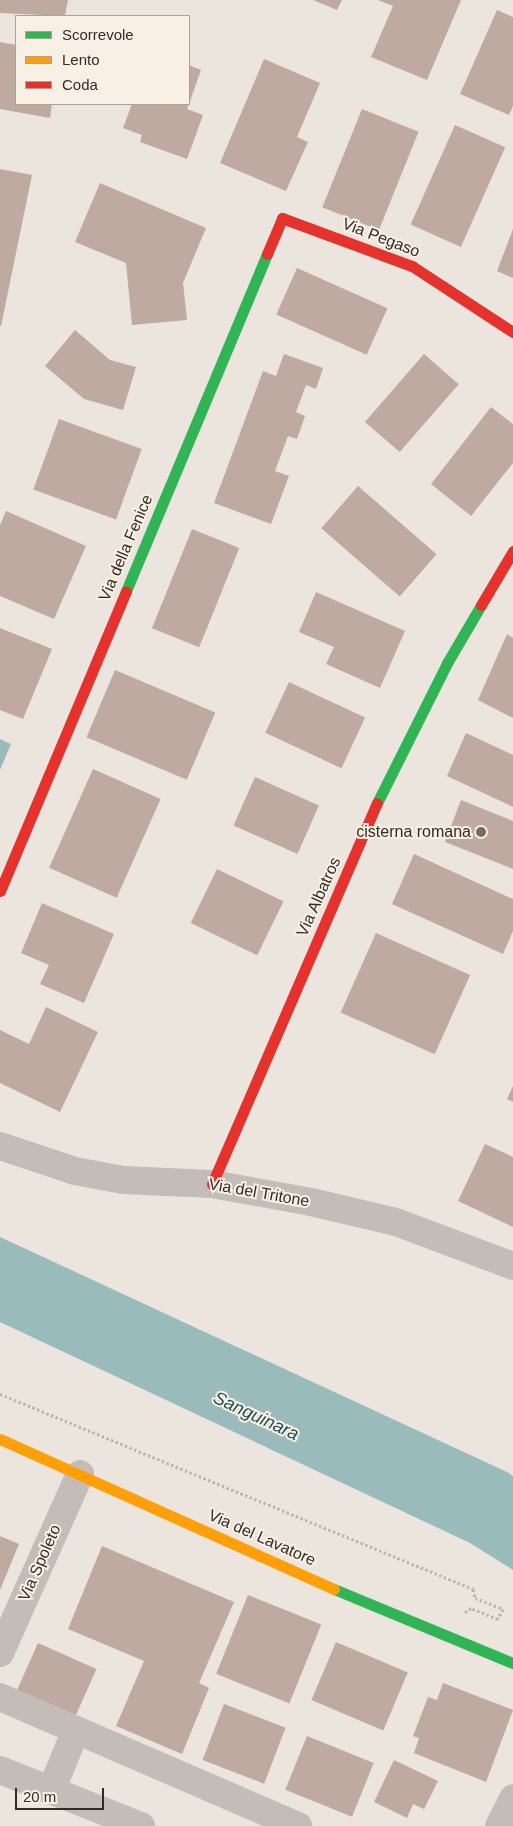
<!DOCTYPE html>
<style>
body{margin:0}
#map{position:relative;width:513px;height:1826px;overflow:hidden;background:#ebe5de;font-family:Helvetica,sans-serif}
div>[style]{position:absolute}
.water>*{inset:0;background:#9abbbc}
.building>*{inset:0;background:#beaaa0;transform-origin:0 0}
.path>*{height:3px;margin-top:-1.5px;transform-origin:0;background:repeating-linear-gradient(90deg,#bcb6b0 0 2.5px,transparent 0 5px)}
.street>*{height:28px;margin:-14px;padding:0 14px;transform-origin:14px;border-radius:14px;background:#c4bdb7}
.fast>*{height:11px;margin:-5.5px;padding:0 5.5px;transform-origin:5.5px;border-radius:5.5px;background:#30b455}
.slow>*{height:11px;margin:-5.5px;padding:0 5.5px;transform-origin:5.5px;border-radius:5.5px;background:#ff9f0a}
.jam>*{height:11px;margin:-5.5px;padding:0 5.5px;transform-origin:5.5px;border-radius:5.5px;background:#e5322d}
.dots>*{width:14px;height:14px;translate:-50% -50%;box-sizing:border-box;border:2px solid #f8f0e5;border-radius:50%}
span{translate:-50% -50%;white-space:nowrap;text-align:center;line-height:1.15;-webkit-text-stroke:4px #f8f0e5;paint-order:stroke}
.street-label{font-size:16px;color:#342b26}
.poi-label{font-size:16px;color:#342b26}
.right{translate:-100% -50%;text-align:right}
.water-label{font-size:18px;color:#1d4f54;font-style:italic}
.legend{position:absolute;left:15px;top:15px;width:175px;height:90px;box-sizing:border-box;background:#f8f0e5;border:1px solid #aaa199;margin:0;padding:6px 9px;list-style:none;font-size:15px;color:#342b26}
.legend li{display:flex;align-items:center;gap:10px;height:25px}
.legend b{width:25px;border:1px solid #aaa199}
.scale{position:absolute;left:15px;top:1788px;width:89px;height:22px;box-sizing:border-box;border:2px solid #342b26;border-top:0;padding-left:6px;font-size:15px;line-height:18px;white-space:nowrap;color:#342b26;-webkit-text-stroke:4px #f8f0e5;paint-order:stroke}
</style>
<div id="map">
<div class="water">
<i style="clip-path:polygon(0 739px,11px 744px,0 770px)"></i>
<i style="clip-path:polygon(0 1237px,507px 1472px,513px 1476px,513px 1570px,470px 1543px,0 1322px)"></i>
</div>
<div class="building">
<i style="clip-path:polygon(0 0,68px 0,65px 16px,0 13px)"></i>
<i style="clip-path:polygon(313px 0,342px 0,337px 10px)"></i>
<i style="clip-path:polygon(378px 0,461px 0,427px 80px,371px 57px,393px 6px)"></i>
<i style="clip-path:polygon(497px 10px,513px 17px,513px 106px,509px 115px,460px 94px)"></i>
<i style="clip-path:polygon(0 42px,16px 45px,16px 104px,52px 104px,50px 118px,0 109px)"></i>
<i style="clip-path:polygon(264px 59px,320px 83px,297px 137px,308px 142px,286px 191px,220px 163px)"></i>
<i style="clip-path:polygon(189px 65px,201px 70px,189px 104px)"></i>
<i style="clip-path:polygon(132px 104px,189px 104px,187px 109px,203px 115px,187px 159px,140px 142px,142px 135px,123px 128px)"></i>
<i style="left:362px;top:109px;width:61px;height:106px;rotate:22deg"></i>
<i style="left:455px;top:125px;width:55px;height:109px;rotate:24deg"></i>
<i style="clip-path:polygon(0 169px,32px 175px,1px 326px,0 326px)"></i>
<i style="clip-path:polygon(100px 183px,206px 228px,183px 283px,187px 320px,132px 325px,126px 263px,75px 242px)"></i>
<i style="clip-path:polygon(513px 229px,513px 278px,497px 271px)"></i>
<i style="left:297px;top:268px;width:99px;height:51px;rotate:24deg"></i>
<i style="clip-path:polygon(75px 330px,110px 360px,136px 367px,123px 410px,84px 399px,45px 366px)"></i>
<i style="clip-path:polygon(284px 354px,323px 368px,316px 389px,306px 385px,296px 412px,305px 416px,297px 439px,288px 436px,275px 471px,289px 476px,271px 524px,214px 503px,263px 371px,276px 376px)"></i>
<i style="left:424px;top:354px;width:46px;height:90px;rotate:41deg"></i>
<i style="clip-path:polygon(491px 407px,513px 424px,513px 463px,471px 516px,431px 484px)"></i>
<i style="left:59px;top:419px;width:88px;height:75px;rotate:20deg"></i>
<i style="left:358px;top:486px;width:104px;height:56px;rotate:41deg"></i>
<i style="clip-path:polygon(6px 511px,86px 546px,54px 619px,0 596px,0 525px)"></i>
<i style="left:192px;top:529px;width:51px;height:107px;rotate:22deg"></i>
<i style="clip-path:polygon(316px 592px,405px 631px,380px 688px,326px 664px,334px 647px,299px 632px)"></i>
<i style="clip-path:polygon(0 628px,52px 649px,23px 719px,0 710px)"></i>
<i style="clip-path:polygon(507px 634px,513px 638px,513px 718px,478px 700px)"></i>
<i style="left:115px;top:670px;width:109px;height:73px;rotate:23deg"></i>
<i style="left:289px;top:682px;width:84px;height:56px;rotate:25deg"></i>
<i style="clip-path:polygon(466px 733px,513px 755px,513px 807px,447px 776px)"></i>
<i style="left:93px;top:769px;width:74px;height:108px;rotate:24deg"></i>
<i style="left:255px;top:777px;width:70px;height:53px;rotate:24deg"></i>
<i style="clip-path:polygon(461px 800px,513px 821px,513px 869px,445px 842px)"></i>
<i style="clip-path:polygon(414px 854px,513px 899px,513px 931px,503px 954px,392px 904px)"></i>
<i style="left:217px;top:869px;width:74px;height:60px;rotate:26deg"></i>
<i style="clip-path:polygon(42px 903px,114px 934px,84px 1003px,40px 984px,49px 965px,21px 953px)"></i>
<i style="left:376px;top:933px;width:103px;height:87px;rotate:24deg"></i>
<i style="clip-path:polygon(46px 1007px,98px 1032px,60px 1112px,0 1083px,0 1030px,29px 1044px)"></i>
<i style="clip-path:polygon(513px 1086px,513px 1102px,507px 1099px)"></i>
<i style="clip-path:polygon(485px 1144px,513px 1157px,513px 1227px,458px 1201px)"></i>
<i style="clip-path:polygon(0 1536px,19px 1544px,0 1590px)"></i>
<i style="clip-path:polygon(102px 1546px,234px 1602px,199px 1683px,209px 1688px,182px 1754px,116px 1726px,144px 1661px,68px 1629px)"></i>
<i style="left:248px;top:1595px;width:79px;height:85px;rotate:22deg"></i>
<i style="left:336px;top:1642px;width:78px;height:63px;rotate:23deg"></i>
<i style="left:38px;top:1643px;width:64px;height:54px;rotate:24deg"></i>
<i style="clip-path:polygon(443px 1683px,513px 1710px,486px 1782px,414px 1753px,419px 1738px,413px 1736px,428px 1697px,437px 1700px)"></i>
<i style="left:224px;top:1704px;width:66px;height:60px;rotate:21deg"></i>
<i style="left:307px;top:1736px;width:72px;height:58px;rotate:22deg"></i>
<i style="clip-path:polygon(394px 1760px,438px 1781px,424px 1809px,413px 1804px,407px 1818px,374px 1802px)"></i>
</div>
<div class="path">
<i style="left:0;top:1394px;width:512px;rotate:22.4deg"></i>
<i style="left:473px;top:1589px;width:9px;rotate:77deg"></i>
<i style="left:475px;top:1598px;width:30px;rotate:21deg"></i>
<i style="left:503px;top:1609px;width:11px;rotate:117deg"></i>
<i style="left:498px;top:1619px;width:29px;rotate:-158deg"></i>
<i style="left:471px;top:1608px;width:9px;rotate:144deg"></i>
</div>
<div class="street">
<i style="left:0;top:1146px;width:79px;rotate:18.4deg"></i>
<i style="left:75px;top:1171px;width:49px;rotate:10.6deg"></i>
<i style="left:123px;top:1180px;width:89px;rotate:2.6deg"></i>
<i style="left:212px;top:1184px;width:101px;rotate:10.3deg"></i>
<i style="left:311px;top:1202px;width:87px;rotate:13.2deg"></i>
<i style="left:396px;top:1222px;width:125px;rotate:20.6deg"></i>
<i style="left:0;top:1653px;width:196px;rotate:-65.9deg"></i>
<i style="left:0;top:1697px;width:325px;rotate:23.4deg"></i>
<i style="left:0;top:1770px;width:152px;rotate:21.7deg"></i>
<i style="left:51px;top:1791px;width:66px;rotate:-67.7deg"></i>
<i style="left:499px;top:1826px;width:31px;rotate:-63deg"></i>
</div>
<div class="fast">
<i style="left:126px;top:591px;width:365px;rotate:-67.3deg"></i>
<i style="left:377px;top:803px;width:157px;rotate:-63.4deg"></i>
<i style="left:447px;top:663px;width:67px;rotate:-59.6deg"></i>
<i style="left:334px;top:1589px;width:194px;rotate:22.5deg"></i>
</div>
<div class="slow">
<i style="left:0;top:1439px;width:366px;rotate:24.2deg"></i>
</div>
<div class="jam">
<i style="left:267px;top:254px;width:39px;rotate:-67deg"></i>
<i style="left:282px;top:218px;width:139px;rotate:20.3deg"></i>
<i style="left:412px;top:266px;width:121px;rotate:33.2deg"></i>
<i style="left:481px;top:605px;width:63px;rotate:-59.3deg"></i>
<i style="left:0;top:891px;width:325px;rotate:-67.2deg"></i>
<i style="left:212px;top:1184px;width:415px;rotate:-66.6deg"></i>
</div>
<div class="dots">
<i style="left:481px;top:832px;background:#746c66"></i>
</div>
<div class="street-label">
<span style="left:381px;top:238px;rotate:21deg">Via Pegaso</span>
<span style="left:126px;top:548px;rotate:-67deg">Via della Fenice</span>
<span style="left:319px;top:897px;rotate:-66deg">Via Albatros</span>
<span style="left:259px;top:1193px;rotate:10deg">Via del Tritone</span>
<span style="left:262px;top:1538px;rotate:24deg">Via del Lavatore</span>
<span style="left:40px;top:1563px;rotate:-66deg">Via Spoleto</span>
</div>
<div class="poi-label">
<span class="right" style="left:471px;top:832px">cisterna romana</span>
</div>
<div class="water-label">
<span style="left:256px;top:1416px;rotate:25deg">Sanguinara</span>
</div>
<ul class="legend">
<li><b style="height:6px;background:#30b455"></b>Scorrevole</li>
<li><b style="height:6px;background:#ff9f0a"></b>Lento</li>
<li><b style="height:6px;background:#e5322d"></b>Coda</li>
</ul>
<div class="scale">20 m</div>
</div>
